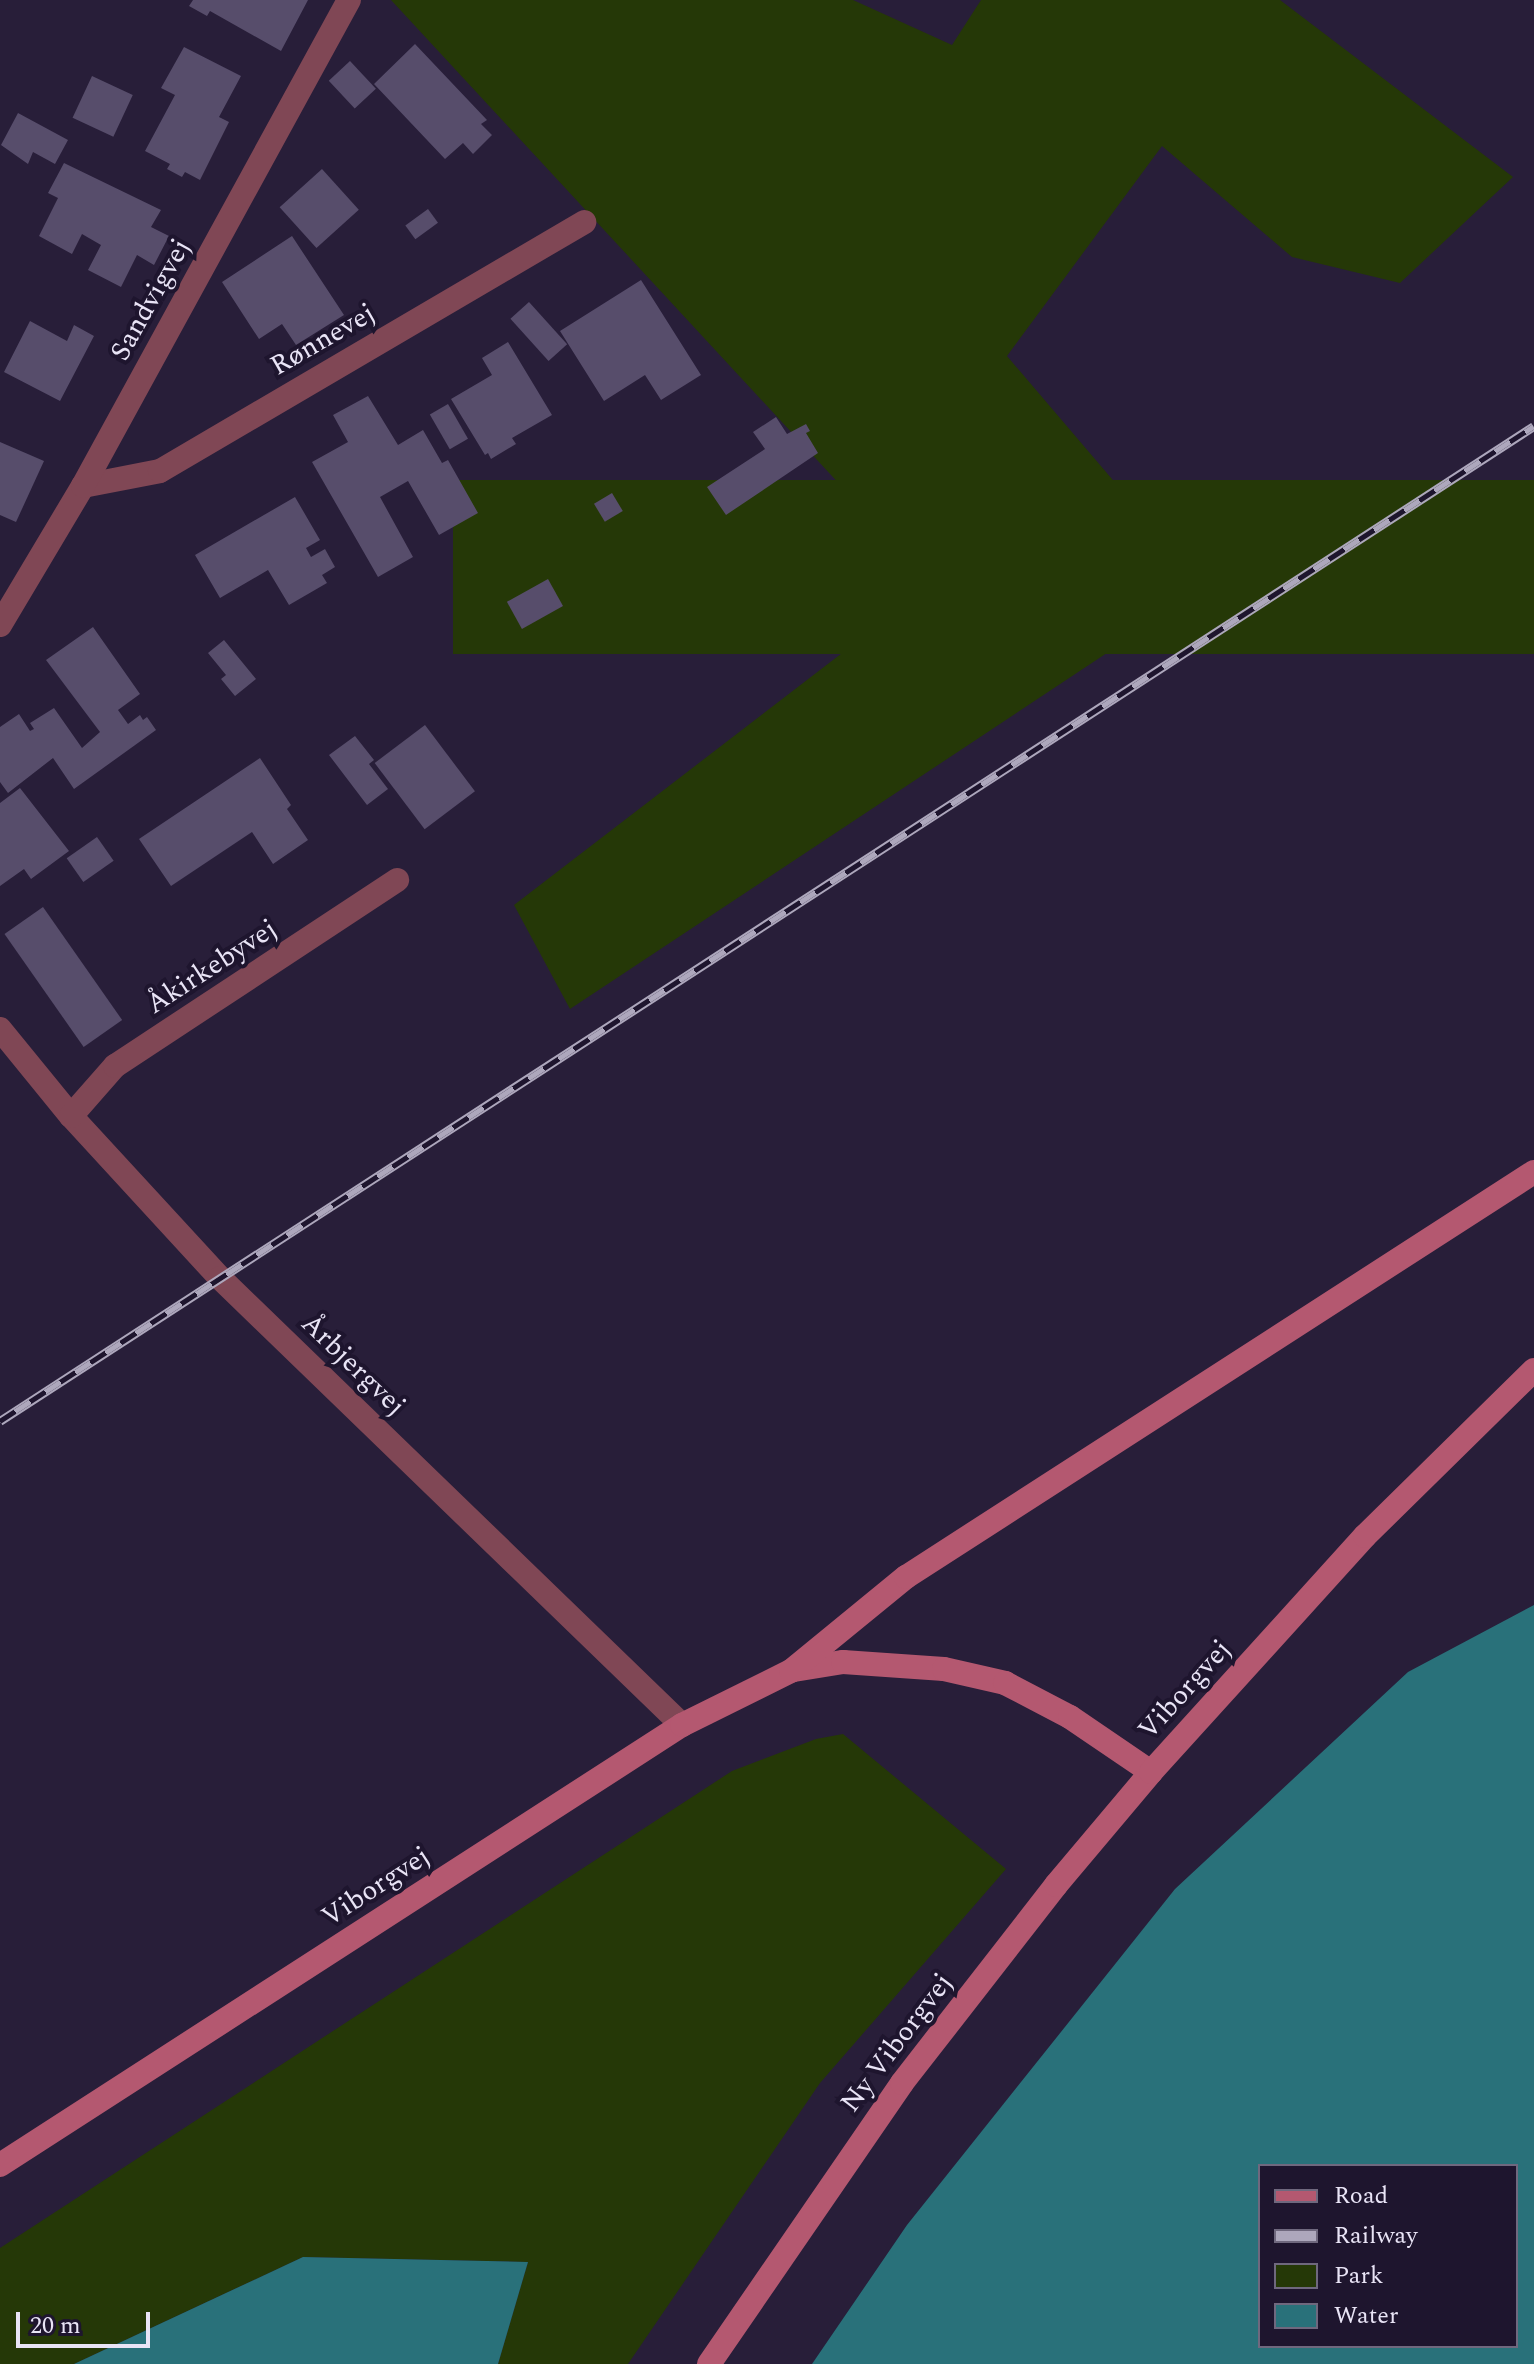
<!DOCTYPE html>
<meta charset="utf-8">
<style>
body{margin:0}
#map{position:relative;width:1534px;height:2364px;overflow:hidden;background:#281e39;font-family:Spectral,serif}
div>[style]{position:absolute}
.green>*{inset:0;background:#253807;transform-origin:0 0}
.water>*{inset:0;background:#29717a}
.building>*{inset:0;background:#574d6b;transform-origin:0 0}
.street>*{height:24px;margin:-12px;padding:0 12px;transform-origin:12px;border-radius:12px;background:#804755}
.secondary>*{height:24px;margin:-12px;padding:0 12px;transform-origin:12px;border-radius:12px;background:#b45870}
.rail>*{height:9px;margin-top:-4.5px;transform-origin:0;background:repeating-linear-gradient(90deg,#1e152e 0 18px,#ada7bc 0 36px);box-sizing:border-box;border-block:2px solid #ada7bc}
span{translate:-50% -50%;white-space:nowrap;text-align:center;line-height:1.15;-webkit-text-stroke:8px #1e152e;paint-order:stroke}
.street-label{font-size:28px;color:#e9e4f6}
.legend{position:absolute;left:1258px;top:2164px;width:260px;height:184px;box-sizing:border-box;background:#1e152e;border:2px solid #6f687e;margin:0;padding:10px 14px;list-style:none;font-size:24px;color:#e9e4f6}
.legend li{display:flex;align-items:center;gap:16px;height:40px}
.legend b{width:40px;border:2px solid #6f687e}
.scale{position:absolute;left:16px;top:2312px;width:134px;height:36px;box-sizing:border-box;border:4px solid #e9e4f6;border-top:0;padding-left:10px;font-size:24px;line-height:28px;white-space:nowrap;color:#e9e4f6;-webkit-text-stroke:6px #1e152e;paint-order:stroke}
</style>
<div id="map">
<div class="green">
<i style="clip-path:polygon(391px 0,853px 0,952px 45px,981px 0,1280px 0,1513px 177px,1400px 283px,1292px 257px,1162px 146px,1007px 356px,1205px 588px,570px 1009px,514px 905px,932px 584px)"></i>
<i style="left:1534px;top:480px;width:174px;height:1081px;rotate:90deg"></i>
<i style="clip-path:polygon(843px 1734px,1006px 1869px,820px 2083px,628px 2364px,498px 2364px,528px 2262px,303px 2257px,74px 2364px,0 2364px,0 2248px,732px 1771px,816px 1739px)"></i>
</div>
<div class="water">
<i style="clip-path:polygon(evenodd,1534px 1605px,1534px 2364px,812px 2364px,907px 2225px,1175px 1889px,1408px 1672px,1534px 1605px,1516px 2166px,1516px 2346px,1260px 2346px,1260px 2166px,1516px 2166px)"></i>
<i style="clip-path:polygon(303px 2257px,528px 2262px,498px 2364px,74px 2364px)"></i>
</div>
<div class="building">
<i style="clip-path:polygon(193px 0,308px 0,281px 51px,210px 11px,207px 16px,189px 6px)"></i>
<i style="clip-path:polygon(415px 44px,487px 120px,481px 124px,492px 135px,473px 154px,463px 143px,445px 159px,374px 84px)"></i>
<i style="clip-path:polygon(184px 47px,241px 76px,219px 117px,229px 122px,200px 180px,185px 172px,182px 177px,167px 169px,170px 164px,145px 151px,175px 95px,161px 88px)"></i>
<i style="left:350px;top:61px;width:38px;height:29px;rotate:47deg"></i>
<i style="left:92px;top:76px;width:45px;height:46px;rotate:25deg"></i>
<i style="clip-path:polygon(18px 113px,68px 140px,55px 164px,33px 152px,28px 164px,1px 145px)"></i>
<i style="clip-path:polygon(64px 163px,161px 210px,151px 227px,169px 236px,154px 265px,137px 255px,121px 287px,88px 270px,101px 245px,82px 234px,72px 254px,39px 236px,58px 198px,48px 193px)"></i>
<i style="left:322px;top:169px;width:55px;height:57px;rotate:48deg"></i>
<i style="left:428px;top:209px;width:17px;height:28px;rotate:54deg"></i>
<i style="clip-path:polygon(292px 236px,344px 315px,296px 345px,282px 324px,259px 339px,222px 282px)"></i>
<i style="clip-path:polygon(641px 280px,701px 375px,661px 400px,645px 375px,604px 401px,560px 331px)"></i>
<i style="left:529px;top:302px;width:57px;height:25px;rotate:48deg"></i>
<i style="clip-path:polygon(30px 321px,67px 341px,74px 325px,94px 336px,60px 401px,4px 372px)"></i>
<i style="clip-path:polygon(508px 342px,552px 415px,512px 438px,516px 444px,491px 459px,488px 453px,485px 455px,451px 399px,492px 375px,482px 358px)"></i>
<i style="clip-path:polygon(368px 396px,398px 445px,423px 430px,442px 463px,448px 460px,478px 513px,439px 535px,408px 481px,380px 497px,413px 557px,378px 577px,312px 462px,348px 442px,333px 415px)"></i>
<i style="left:448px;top:404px;width:40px;height:21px;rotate:60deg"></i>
<i style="clip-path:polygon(776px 417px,787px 434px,806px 424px,810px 431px,806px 433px,818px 453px,726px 515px,707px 487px,765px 449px,753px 432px)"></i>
<i style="clip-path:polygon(0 442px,44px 461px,16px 522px,0 515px)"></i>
<i style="left:612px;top:493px;width:21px;height:21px;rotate:59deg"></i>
<i style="clip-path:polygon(295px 497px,320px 540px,306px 548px,311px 557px,325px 549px,335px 567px,322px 575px,327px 583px,289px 605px,268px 570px,220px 598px,195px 555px)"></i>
<i style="left:548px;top:579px;width:31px;height:47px;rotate:61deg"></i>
<i style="clip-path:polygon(93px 627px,140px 694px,118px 710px,128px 724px,140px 715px,143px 720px,147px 717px,156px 730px,74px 789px,53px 758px,8px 793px,0 782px,0 727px,19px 714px,30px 731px,34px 729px,30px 723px,54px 708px,82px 748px,100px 732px,46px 660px)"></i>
<i style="clip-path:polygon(224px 640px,256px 679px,235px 696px,221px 679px,226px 675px,208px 653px)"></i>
<i style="left:425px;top:725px;width:83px;height:63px;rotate:53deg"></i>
<i style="clip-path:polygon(355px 736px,374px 760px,369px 764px,388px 789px,367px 805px,329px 755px)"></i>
<i style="clip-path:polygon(260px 758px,291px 805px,287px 809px,308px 840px,273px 864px,252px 832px,171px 886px,139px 839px)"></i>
<i style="clip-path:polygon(20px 788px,69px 851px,31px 879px,24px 869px,0 886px,0 803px)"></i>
<i style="left:97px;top:837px;width:29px;height:37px;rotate:55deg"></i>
<i style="left:43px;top:907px;width:138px;height:47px;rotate:55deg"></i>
</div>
<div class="street">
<i style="left:83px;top:486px;width:78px;rotate:-11deg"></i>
<i style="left:160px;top:471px;width:492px;rotate:-30.4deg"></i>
<i style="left:0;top:625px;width:162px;rotate:-59.2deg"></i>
<i style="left:83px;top:486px;width:554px;rotate:-61.31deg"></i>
<i style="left:0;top:1029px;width:112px;rotate:50.8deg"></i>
<i style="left:71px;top:1116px;width:220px;rotate:47.4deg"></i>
<i style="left:220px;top:1278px;width:643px;rotate:44.05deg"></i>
<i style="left:71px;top:1116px;width:67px;rotate:-48.7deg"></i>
<i style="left:115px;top:1066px;width:338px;rotate:-33.4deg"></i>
</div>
<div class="secondary">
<i style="left:794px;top:1670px;width:50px;rotate:-9.3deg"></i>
<i style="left:843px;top:1662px;width:101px;rotate:4deg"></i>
<i style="left:944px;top:1669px;width:63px;rotate:12.9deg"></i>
<i style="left:1005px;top:1683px;width:73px;rotate:27.6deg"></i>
<i style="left:1070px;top:1717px;width:98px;rotate:34.2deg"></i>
<i style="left:0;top:2165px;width:812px;rotate:-32.83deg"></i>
<i style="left:682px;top:1725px;width:122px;rotate:-26.4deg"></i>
<i style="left:791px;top:1671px;width:149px;rotate:-39.3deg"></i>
<i style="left:906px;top:1577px;width:747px;rotate:-32.82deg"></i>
<i style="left:709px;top:2364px;width:341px;rotate:-55.5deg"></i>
<i style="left:902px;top:2083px;width:251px;rotate:-52.1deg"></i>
<i style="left:1056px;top:1885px;width:148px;rotate:-49.9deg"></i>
<i style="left:1151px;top:1772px;width:319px;rotate:-47.8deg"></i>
<i style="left:1365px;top:1536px;width:237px;rotate:-44.5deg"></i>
</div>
<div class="rail">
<i style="left:0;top:1421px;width:1828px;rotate:-32.97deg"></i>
</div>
<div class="street-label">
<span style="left:151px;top:300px;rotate:-61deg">Sandvigvej</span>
<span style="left:323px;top:340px;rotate:-30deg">Rønnevej</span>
<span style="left:212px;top:967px;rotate:-33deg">Åkirkebyvej</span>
<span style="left:353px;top:1365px;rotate:44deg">Årbjergvej</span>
<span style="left:1185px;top:1690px;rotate:-48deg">Viborgvej</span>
<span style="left:376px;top:1887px;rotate:-33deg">Viborgvej</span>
<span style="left:897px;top:2043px;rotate:-53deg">Ny Viborgvej</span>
</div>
<ul class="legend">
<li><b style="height:10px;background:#b45870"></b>Road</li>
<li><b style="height:10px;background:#ada7bc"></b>Railway</li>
<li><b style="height:22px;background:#253807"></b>Park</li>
<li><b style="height:22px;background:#29717a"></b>Water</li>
</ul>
<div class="scale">20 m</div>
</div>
